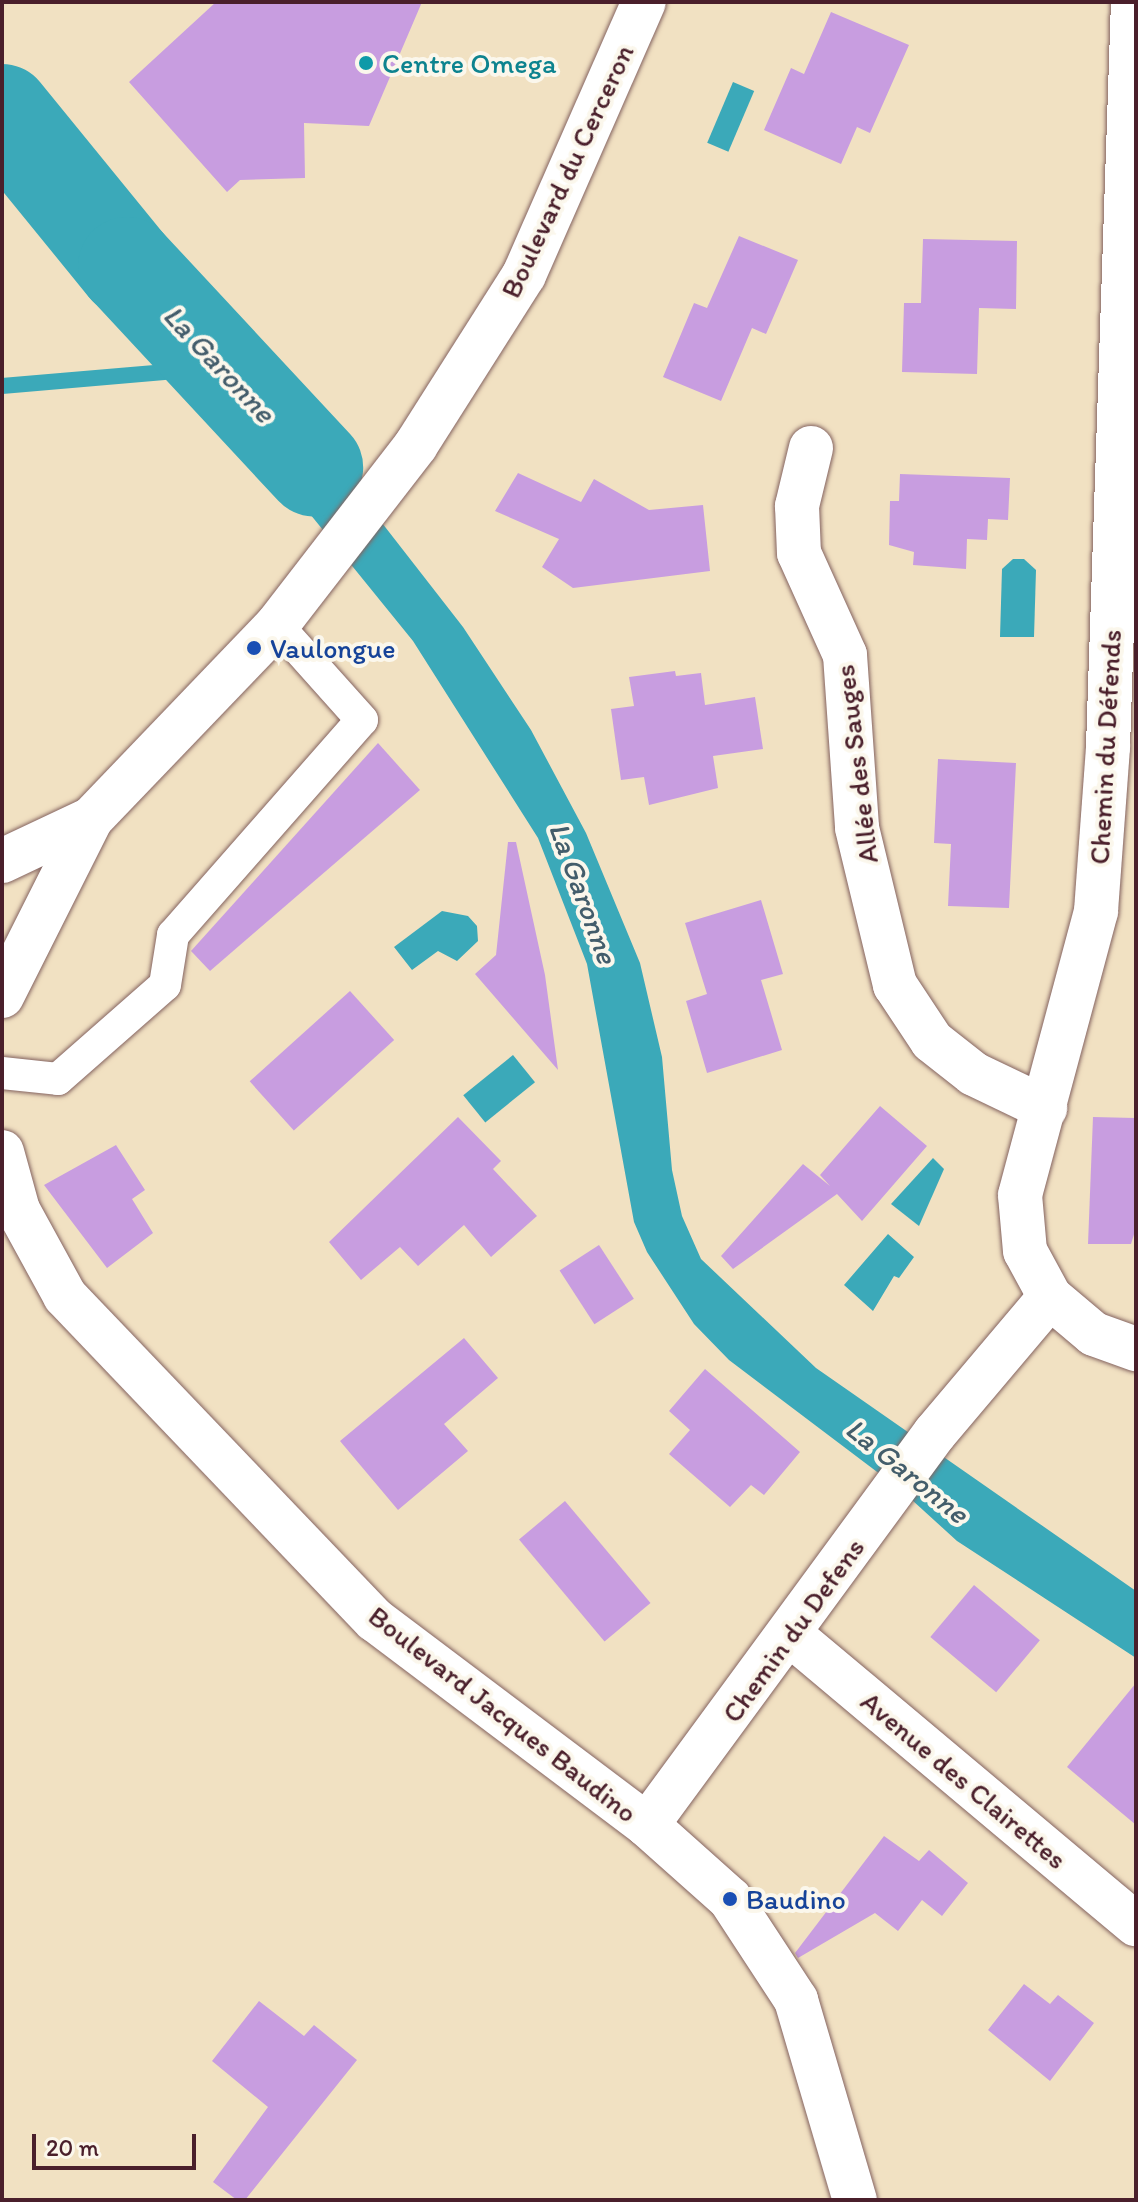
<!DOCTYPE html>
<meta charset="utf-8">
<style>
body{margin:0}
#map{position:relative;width:1138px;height:2202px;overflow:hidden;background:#f1e1c2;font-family:Itim,sans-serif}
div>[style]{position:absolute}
.water>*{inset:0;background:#3ba9b9;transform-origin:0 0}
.stream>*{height:16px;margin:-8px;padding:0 8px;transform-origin:8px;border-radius:8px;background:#3ba9b9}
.river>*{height:98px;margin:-49px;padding:0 49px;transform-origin:49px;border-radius:49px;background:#3ba9b9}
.building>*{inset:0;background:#c89de0;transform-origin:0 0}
.roads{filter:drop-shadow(0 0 2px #846360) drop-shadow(0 0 2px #846360)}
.service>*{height:32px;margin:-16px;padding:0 16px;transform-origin:16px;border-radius:16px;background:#fff}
.minor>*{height:44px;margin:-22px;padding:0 22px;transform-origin:22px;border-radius:22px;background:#fff}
.secondary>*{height:44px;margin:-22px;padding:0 22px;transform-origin:22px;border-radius:22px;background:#fff}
.dots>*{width:22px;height:22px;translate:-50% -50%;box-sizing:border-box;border:4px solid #fbf7ec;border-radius:50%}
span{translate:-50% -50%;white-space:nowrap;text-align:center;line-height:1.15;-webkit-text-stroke:8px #fbf7ec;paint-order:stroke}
.culture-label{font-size:28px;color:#0d838f}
.left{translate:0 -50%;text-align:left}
.street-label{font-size:28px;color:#4a1f2b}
.transit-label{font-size:28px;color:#164399}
.water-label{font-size:30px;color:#435d6b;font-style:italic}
.frame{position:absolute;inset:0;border:4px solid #4a1f2b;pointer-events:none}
.scale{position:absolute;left:32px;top:2134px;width:164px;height:36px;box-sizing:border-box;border:4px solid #4a1f2b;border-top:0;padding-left:10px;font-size:24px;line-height:28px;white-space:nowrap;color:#4a1f2b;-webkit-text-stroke:6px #fbf7ec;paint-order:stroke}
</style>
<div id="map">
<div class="water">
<i style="left:733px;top:82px;width:23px;height:66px;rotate:23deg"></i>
<i style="clip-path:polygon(223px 367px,268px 394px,333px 460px,463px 627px,531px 730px,586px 833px,640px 963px,662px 1057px,672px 1170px,682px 1216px,701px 1259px,816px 1368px,1136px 1591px,1136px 1658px,957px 1541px,901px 1490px,729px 1360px,694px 1324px,647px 1252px,634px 1222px,587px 964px,538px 838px,413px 641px,310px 514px,264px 446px)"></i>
<i style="clip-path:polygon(1013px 559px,1024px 559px,1036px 570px,1034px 637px,1000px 637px,1002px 569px)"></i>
<i style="clip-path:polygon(442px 911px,468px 916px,477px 926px,478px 941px,457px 961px,438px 951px,412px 970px,394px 947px)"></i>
<i style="left:513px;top:1055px;width:35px;height:64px;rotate:51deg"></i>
<i style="clip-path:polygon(933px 1158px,944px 1169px,919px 1226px,891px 1204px)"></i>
<i style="clip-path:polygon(888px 1234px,914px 1257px,899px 1278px,894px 1276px,873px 1311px,844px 1285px)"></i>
</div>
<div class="stream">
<i style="left:2px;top:386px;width:221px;rotate:-4.9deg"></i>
</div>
<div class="river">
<i style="left:2px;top:113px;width:198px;rotate:50.8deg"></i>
<i style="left:127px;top:266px;width:275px;rotate:47.1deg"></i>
</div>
<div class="building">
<i style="clip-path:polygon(216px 2px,422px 2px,369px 126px,304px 123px,305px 178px,240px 180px,227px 192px,129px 82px)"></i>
<i style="clip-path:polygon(831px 12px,909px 45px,870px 133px,857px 127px,841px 164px,764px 130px,791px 68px,804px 74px)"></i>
<i style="clip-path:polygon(739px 236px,798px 260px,766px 334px,752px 328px,721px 401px,663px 377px,694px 303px,707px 308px)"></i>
<i style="clip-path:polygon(923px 239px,1017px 241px,1016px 309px,979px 308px,977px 374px,902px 372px,904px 303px,921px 303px)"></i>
<i style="clip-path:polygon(518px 473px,581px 502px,594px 479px,649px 510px,703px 505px,710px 571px,573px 588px,542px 567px,559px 539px,495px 511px)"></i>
<i style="clip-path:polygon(900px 474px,1010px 478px,1008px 520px,988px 519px,987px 540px,967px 539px,966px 569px,913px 565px,914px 552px,889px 545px,890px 501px,899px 501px)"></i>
<i style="clip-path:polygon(675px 671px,676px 676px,701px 673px,705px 705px,755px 697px,763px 749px,713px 756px,718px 788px,649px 805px,644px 777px,621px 780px,611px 709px,634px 706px,629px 677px)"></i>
<i style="clip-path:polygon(378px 743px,420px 790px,210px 971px,191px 951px)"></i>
<i style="clip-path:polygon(938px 759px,1016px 763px,1009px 908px,948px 906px,951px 844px,934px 843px)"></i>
<i style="clip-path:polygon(508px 842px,516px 842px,545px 975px,558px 1070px,475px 974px,496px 955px)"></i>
<i style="clip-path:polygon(761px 900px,783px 974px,761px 980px,782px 1050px,707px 1073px,686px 1001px,707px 994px,685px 923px)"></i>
<i style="left:350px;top:991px;width:66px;height:135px;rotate:48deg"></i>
<i style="clip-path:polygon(880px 1106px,927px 1146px,862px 1221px,837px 1194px,733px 1269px,721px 1256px,803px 1164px,830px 1186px,820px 1175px)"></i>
<i style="clip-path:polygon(458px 1117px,501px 1161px,493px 1169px,537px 1216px,491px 1257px,464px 1225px,418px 1266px,400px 1247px,361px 1280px,329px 1242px)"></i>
<i style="clip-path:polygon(1093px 1117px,1135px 1118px,1136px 1228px,1131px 1244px,1088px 1244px)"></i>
<i style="clip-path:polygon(116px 1145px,145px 1190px,132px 1199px,153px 1233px,107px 1268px,44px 1185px)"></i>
<i style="left:599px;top:1245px;width:64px;height:47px;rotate:57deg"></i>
<i style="clip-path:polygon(464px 1338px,498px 1378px,444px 1424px,468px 1451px,398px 1510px,340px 1441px)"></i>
<i style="clip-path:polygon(705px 1369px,800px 1452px,764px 1495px,751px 1485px,730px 1507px,669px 1454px,690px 1430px,669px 1411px)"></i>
<i style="left:565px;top:1501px;width:133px;height:60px;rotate:50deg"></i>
<i style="left:974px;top:1585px;width:86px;height:68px;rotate:40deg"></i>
<i style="clip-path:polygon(1136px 1683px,1136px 1825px,1067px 1767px)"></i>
<i style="clip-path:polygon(884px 1836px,919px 1861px,929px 1850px,968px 1883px,942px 1916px,922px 1900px,898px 1931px,875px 1913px,798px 1958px,795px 1953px)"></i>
<i style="clip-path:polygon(1024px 1984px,1050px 2004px,1058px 1995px,1094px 2023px,1050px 2081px,988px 2030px)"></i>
<i style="clip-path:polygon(259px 2001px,304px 2036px,314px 2025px,357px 2060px,245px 2200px,237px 2200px,213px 2182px,268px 2107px,212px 2061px)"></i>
</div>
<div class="roads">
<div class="service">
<i style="left:2px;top:1073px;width:56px;rotate:6.1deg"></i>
<i style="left:58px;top:1079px;width:142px;rotate:-41.3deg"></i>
<i style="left:165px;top:985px;width:51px;rotate:-80.9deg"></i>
<i style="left:173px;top:935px;width:286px;rotate:-48.7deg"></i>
<i style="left:362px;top:720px;width:127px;rotate:-131.8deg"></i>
</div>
<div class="minor">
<i style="left:811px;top:448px;width:60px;rotate:103.6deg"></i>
<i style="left:797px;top:506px;width:47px;rotate:87.6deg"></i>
<i style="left:799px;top:553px;width:112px;rotate:65.7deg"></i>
<i style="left:845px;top:655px;width:173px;rotate:86deg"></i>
<i style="left:857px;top:828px;width:162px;rotate:76.4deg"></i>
<i style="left:895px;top:985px;width:67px;rotate:56.5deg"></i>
<i style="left:932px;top:1041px;width:53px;rotate:38.2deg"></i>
<i style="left:974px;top:1074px;width:79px;rotate:25.6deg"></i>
<i style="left:2px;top:1152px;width:60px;rotate:74.6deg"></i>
<i style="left:18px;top:1210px;width:98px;rotate:61.3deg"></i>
<i style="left:65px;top:1296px;width:448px;rotate:46.3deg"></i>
<i style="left:375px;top:1620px;width:341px;rotate:37deg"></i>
<i style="left:647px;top:1825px;width:111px;rotate:41.7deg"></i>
<i style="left:730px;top:1899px;width:121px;rotate:56.8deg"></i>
<i style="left:796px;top:2000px;width:209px;rotate:73.6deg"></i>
<i style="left:1050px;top:1297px;width:57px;rotate:40.1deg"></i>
<i style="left:1094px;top:1334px;width:45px;rotate:19.7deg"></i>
<i style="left:791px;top:1635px;width:450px;rotate:40deg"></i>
<i style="left:647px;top:1825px;width:486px;rotate:-53.7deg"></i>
<i style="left:935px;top:1433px;width:178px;rotate:-49.8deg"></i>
<i style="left:1050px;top:1297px;width:52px;rotate:-118.5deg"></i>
<i style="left:1025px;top:1251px;width:56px;rotate:-95.1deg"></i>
<i style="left:1020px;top:1195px;width:294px;rotate:-75deg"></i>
<i style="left:1096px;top:911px;width:164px;rotate:-85.8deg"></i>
<i style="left:1108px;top:747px;width:745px;rotate:-88.08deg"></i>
</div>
<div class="secondary">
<i style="left:2px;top:861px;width:98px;rotate:-25.3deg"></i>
<i style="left:2px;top:996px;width:198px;rotate:-63.3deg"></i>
<i style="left:91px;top:819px;width:269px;rotate:-46.2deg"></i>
<i style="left:277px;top:625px;width:227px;rotate:-52.3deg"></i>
<i style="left:416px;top:445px;width:201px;rotate:-57.6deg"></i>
<i style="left:524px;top:275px;width:298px;rotate:-66.3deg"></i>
</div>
</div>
<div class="dots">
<i style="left:366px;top:63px;background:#0f9aa8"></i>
<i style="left:254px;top:648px;background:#1a4fb4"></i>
<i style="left:730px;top:1899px;background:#1a4fb4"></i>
</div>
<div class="culture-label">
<span class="left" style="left:382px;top:63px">Centre Omega</span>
</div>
<div class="street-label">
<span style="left:567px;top:171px;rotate:-65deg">Boulevard du Cerceron</span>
<span style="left:1105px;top:747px;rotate:-87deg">Chemin du Défends</span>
<span style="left:856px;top:764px;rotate:-97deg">Allée des Sauges</span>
<span style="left:793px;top:1630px;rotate:-54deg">Chemin du Defens</span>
<span style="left:503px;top:1714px;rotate:38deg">Boulevard Jacques Baudino</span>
<span style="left:964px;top:1780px;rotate:40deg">Avenue des Clairettes</span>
</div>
<div class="transit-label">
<span class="left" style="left:270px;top:648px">Vaulongue</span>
<span class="left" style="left:746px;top:1899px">Baudino</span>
</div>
<div class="water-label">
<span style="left:219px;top:364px;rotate:47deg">La Garonne</span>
<span style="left:583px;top:893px;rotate:70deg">La Garonne</span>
<span style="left:907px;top:1471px;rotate:39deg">La Garonne</span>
</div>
<div class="frame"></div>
<div class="scale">20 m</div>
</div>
